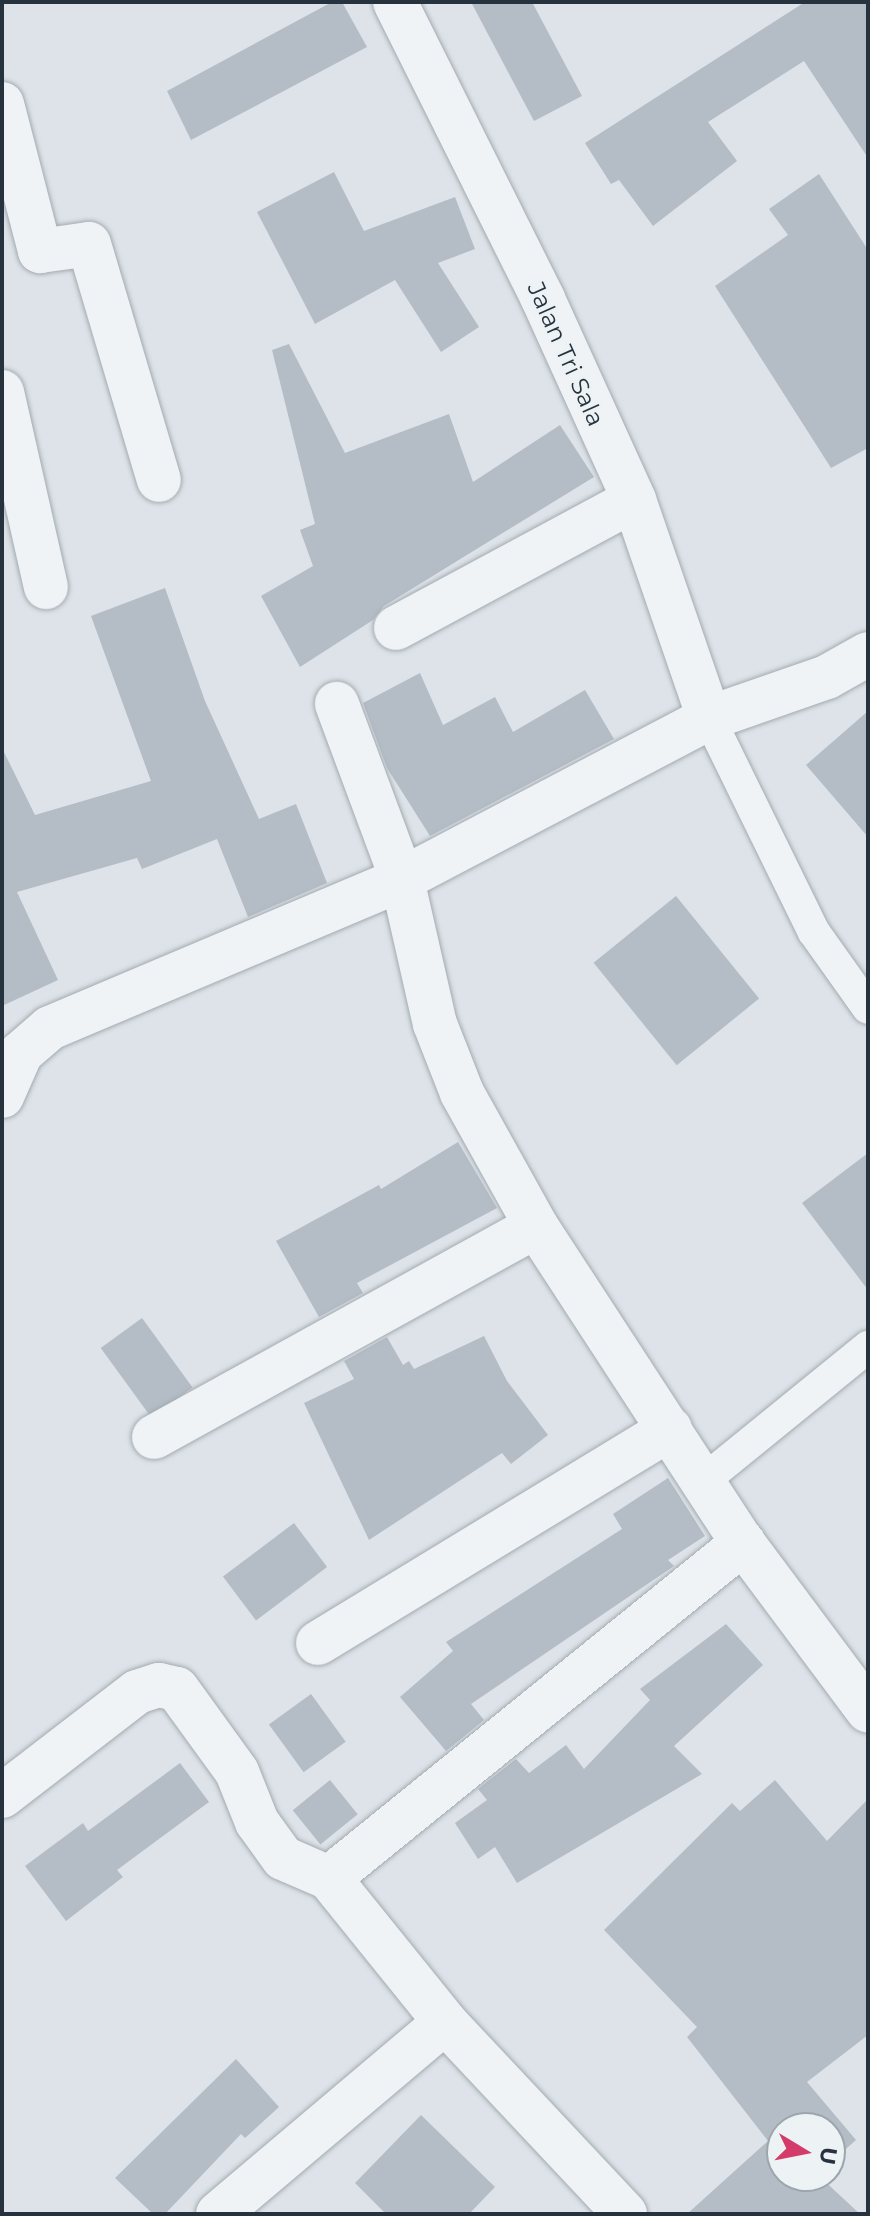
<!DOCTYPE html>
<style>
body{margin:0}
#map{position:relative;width:870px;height:2216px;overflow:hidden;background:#dde3e8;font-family:Montserrat,sans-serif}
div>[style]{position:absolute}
.building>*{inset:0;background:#b4bdc5;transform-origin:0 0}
.roads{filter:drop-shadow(0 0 2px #a2abb2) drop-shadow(0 0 2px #a2abb2)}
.lane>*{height:32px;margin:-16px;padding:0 16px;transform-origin:16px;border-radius:16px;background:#f0f3f6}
.street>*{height:44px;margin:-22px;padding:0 22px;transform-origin:22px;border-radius:22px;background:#f0f3f6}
span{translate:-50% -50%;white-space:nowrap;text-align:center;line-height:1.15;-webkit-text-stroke:6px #edf2f5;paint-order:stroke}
.street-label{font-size:24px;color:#26333f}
.frame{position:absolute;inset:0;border:4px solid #26333f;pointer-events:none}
.north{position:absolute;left:766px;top:2112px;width:80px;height:80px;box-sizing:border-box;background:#edf2f5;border:2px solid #9da6ac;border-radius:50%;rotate:100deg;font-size:22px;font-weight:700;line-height:32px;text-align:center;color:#26333f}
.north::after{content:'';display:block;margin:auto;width:28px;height:36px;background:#d43b6b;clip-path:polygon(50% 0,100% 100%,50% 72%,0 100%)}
</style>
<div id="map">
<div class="building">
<i style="clip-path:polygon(332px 2px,342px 2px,367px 47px,191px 140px,167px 91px)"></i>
<i style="clip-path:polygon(471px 2px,532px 2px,582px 96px,534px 121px)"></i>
<i style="clip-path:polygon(805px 2px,868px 2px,868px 158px,804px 61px,708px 122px,737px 161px,653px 226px,619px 180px,611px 184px,585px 143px)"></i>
<i style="clip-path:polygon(334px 172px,364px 231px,455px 197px,475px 249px,438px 263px,479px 327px,441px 352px,395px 280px,315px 324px,257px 212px)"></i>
<i style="clip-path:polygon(819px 174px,868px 250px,868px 448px,831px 468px,715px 286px,788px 235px,769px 209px)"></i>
<i style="clip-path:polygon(289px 344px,345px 453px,449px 414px,473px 482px,560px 425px,594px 477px,384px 606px,373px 620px,300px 667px,261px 596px,313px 566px,300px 530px,315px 524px,272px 350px)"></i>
<i style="clip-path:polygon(165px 588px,205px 701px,259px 819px,296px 804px,327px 883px,248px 917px,217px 839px,142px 869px,137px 858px,17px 892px,58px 980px,2px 1006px,2px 748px,35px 815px,151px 781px,91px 616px)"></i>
<i style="clip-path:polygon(420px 673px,443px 725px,495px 697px,513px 732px,585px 690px,614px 739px,430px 836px,387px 768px,363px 703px)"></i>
<i style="clip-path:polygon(868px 711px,868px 837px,806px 765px)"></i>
<i style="left:676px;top:896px;width:132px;height:106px;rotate:51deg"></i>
<i style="clip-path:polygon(458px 1142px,497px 1208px,357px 1283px,363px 1293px,319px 1317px,276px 1241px,379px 1185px,381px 1189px)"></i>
<i style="clip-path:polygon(868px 1153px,868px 1290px,802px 1203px)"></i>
<i style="left:142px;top:1318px;width:86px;height:51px;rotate:54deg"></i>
<i style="clip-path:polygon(484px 1336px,507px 1381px,548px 1435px,511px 1464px,502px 1453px,369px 1540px,304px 1403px,354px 1379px,344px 1361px,387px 1337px,403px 1365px,409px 1361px,414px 1369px)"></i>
<i style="clip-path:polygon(668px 1478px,705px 1536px,668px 1560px,674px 1566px,471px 1704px,484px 1720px,446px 1751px,400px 1697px,453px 1651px,446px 1642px,622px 1529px,613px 1514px)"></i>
<i style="left:294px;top:1523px;width:55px;height:89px;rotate:53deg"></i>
<i style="clip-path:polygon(726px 1624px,763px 1665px,674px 1746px,702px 1774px,517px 1883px,495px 1847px,478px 1859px,455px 1823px,487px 1800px,478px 1789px,516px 1759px,529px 1773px,566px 1745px,584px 1769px,650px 1700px,640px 1689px)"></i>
<i style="left:311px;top:1694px;width:59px;height:52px;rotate:54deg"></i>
<i style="clip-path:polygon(180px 1763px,209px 1802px,117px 1870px,123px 1877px,66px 1921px,25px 1866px,83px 1823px,88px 1831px)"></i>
<i style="left:330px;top:1780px;width:44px;height:48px;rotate:51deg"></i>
<i style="clip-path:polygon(775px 1780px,827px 1841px,868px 1799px,868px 2035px,807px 2082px,856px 2140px,830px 2163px,830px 2128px,782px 2128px,782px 2176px,819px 2176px,860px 2214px,687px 2214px,768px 2141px,687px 2037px,697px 2027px,604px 1930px,732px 1803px,740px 1811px)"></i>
<i style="clip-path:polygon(236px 2059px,279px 2107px,245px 2138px,241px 2134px,165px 2214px,153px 2214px,115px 2178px)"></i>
<i style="clip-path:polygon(421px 2115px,495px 2187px,469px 2214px,386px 2214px,355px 2183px)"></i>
</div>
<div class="roads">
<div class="lane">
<i style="left:709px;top:718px;width:238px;rotate:63.9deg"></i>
<i style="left:814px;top:932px;width:93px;rotate:54.6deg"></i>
<i style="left:703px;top:1481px;width:213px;rotate:-39.1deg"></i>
</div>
<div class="street">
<i style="left:395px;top:2px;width:332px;rotate:63.5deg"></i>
<i style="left:543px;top:299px;width:221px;rotate:65.6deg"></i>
<i style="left:634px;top:500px;width:231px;rotate:71deg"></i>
<i style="left:2px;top:104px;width:152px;rotate:75.5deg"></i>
<i style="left:40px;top:251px;width:49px;rotate:-8.1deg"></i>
<i style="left:89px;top:244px;width:246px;rotate:73.5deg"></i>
<i style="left:2px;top:392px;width:200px;rotate:77.3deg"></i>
<i style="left:396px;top:628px;width:270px;rotate:-28.3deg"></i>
<i style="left:868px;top:654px;width:47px;rotate:150.7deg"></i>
<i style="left:827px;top:677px;width:125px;rotate:160.8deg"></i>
<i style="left:709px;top:718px;width:347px;rotate:152.3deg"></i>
<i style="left:402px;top:879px;width:149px;rotate:77.2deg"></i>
<i style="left:435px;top:1024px;width:74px;rotate:68.6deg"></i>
<i style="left:462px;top:1093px;width:152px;rotate:60.9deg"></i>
<i style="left:536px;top:1226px;width:379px;rotate:56.9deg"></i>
<i style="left:743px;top:1543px;width:209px;rotate:53.3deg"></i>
<i style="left:2px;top:1096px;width:47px;rotate:-66.2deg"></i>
<i style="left:21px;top:1053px;width:38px;rotate:-41deg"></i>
<i style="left:50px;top:1028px;width:382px;rotate:-22.9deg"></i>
<i style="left:402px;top:879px;width:187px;rotate:-110.4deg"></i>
<i style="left:154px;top:1437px;width:436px;rotate:-28.9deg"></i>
<i style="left:318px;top:1643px;width:412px;rotate:-31.3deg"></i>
<i style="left:2px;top:1796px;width:170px;rotate:-37.6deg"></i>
<i style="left:137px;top:1692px;width:23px;rotate:-18deg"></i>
<i style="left:159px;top:1685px;width:18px;rotate:13deg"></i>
<i style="left:177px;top:1689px;width:102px;rotate:54.1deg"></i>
<i style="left:237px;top:1772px;width:54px;rotate:68.2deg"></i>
<i style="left:257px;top:1822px;width:44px;rotate:54.2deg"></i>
<i style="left:283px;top:1858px;width:50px;rotate:23.5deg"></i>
<i style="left:329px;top:1878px;width:185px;rotate:51.1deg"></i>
<i style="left:445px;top:2022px;width:263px;rotate:46.8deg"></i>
<i style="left:329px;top:1878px;width:533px;rotate:-38.98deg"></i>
<i style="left:218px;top:2214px;width:297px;rotate:-40.2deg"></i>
</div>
</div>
<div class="street-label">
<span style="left:566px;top:354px;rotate:66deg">Jalan Tri Sala</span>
</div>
<div class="frame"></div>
<div class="north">U</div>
</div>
